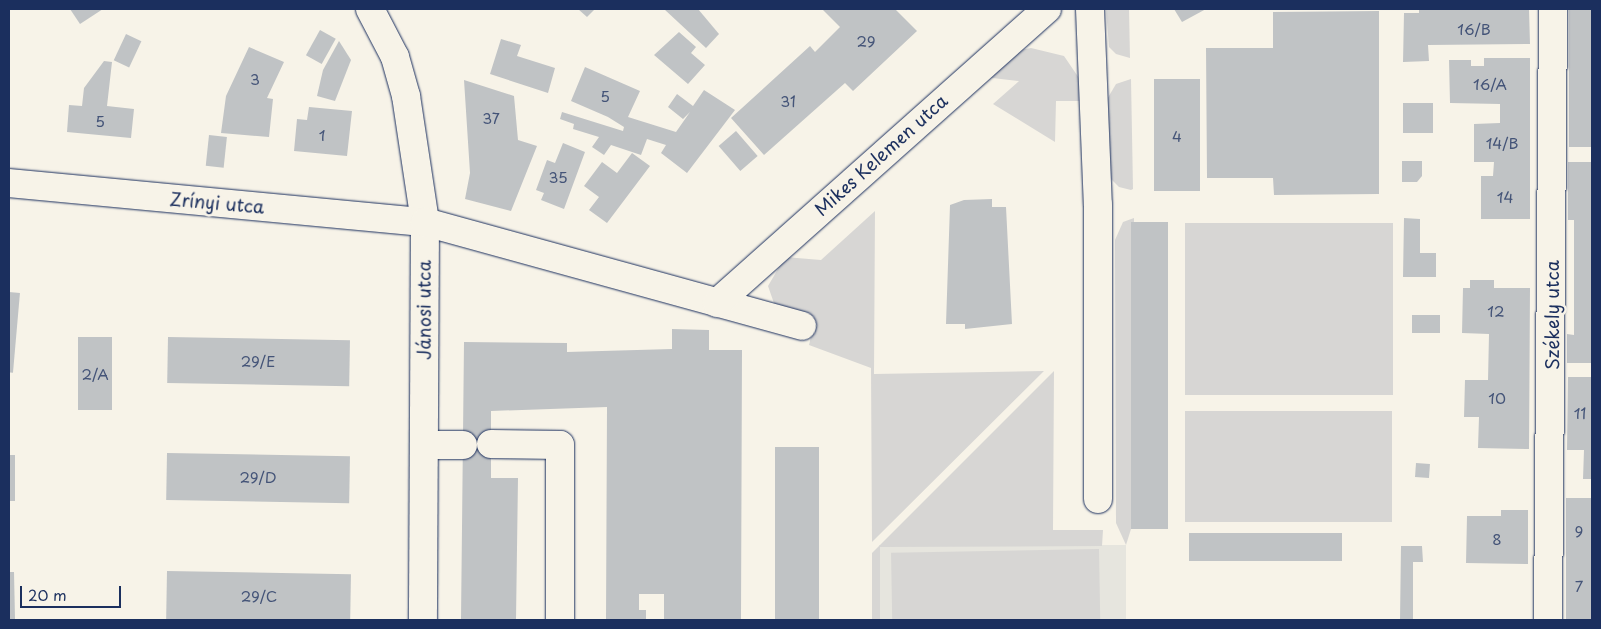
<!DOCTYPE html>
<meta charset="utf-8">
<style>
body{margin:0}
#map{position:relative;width:1601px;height:629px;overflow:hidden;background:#f7f3e8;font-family:"Playpen Sans",sans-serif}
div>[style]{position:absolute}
.built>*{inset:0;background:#e6e5de;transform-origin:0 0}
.green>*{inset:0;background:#d7d6d4;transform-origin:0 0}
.building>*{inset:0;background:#c0c3c5;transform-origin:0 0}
.roads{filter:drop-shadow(0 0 1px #1b2f5e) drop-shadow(0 0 1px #1b2f5e)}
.minor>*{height:28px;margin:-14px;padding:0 14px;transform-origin:14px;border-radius:14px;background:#f7f3e8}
span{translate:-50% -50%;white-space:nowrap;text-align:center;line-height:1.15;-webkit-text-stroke:5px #f7f3e8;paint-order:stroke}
.number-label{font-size:15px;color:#445478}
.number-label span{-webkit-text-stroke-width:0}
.street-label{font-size:18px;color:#1b2f5e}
.frame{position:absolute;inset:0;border:10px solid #1b2f5e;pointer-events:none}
.scale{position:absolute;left:20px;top:586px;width:101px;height:22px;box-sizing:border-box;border:2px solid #1b2f5e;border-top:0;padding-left:6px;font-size:15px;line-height:18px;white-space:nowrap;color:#1b2f5e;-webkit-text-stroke:4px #f7f3e8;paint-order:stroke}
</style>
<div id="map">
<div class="built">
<i style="left:1126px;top:545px;width:75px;height:247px;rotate:90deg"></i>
</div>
<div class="green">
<i style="clip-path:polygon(1106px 9px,1129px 9px,1130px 58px,1116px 54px,1109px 47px)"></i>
<i style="clip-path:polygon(1031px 48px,1064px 56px,1081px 81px,1081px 101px,1056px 101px,1055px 142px,993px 104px,1019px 81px,984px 77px,1015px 51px)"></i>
<i style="clip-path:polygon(1131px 79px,1133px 189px,1131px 190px,1119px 187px,1110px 178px,1106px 101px,1116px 84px)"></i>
<i style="clip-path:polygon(875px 211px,874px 374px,1044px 371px,872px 542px,871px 368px,809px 345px,814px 324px,776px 309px,768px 286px,785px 257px,821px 260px)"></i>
<i style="clip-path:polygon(1134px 218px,1131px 529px,1126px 545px,1116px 523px,1115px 240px,1123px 222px)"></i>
<i style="left:1185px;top:223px;width:208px;height:172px"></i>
<i style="clip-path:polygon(1054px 371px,1053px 530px,1103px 530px,1102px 546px,880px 547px,880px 620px,872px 620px,872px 553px)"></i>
<i style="left:1185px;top:411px;width:207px;height:111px"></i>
<i style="left:1099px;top:549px;width:71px;height:208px;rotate:89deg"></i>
</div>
<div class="building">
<i style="clip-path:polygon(70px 9px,103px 9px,80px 24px)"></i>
<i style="clip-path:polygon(578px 9px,595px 9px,587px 17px)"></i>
<i style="clip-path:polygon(664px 9px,698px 9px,719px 34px,706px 48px)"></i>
<i style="clip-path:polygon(822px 9px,895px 9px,917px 31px,853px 91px,845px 83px,764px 155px,731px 118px,810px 46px,815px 52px,840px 27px)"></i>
<i style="clip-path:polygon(1174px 9px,1206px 9px,1182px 22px)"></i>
<i style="clip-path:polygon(1419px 9px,1529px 9px,1530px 44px,1428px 45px,1429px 61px,1403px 62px,1404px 13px,1419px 13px)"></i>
<i style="left:1569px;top:9px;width:23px;height:138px"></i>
<i style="clip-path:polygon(1379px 11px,1379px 194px,1274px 195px,1273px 178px,1207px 178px,1206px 48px,1273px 48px,1273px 12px)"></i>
<i style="left:320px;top:30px;width:18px;height:29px;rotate:29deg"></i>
<i style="clip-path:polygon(679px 32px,696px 47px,691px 53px,705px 65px,688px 84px,654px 55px)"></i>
<i style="left:126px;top:34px;width:17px;height:29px;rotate:25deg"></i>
<i style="clip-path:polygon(501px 39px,521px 45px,517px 56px,555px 68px,548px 93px,490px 74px)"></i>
<i style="clip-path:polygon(339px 41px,351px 60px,335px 101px,317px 96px,323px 70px)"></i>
<i style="clip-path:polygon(249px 47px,284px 62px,267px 98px,273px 99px,269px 137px,221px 133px,226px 96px)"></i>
<i style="clip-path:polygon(1484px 58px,1530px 58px,1530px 219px,1481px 219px,1481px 176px,1493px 176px,1494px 162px,1474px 162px,1474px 124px,1500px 123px,1500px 104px,1450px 103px,1449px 60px,1471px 60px,1471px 66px,1484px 66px)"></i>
<i style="clip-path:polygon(104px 61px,112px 62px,107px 106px,134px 109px,131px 138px,67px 132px,69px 105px,82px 106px,84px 88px)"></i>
<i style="clip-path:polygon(585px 67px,640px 91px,628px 117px,676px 132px,690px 112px,683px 119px,668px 107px,677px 94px,693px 106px,704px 90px,735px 110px,687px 173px,661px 153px,666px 145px,647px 139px,641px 155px,611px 145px,604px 155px,592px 147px,599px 137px,573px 129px,574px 124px,560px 119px,562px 112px,623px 131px,624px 127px,608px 117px,571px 101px)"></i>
<i style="left:1200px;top:79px;width:112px;height:46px;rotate:90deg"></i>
<i style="clip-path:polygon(464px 80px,514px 96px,518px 140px,537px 146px,511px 211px,465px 199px,470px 173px)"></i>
<i style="left:1403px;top:103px;width:30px;height:30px"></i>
<i style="clip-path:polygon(309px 107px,352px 111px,347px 156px,294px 151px,297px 119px,307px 120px)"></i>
<i style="left:736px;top:131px;width:33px;height:23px;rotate:49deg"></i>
<i style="left:209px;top:135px;width:18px;height:31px;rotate:6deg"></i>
<i style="clip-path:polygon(563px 143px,585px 152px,564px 209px,541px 200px,544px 193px,536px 190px,547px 160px,555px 163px)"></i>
<i style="clip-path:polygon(632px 153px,650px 166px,607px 223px,589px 210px,599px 197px,584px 186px,602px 162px,617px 173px)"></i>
<i style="clip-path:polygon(1402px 161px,1422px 161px,1422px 176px,1417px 182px,1402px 182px)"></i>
<i style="clip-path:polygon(1568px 162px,1592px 162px,1592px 363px,1567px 363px,1567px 334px,1574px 335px,1574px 220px,1568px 220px)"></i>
<i style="clip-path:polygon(992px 199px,992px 207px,1006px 207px,1012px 324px,965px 329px,965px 324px,946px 324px,950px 205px,964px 200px)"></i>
<i style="clip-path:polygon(1404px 218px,1420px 219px,1420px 253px,1436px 253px,1436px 277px,1403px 277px)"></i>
<i style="left:1131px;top:222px;width:37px;height:307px"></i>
<i style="clip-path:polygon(1470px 280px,1494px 280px,1494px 288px,1530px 288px,1529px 449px,1478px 448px,1479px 417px,1464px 417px,1465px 380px,1488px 380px,1489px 334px,1462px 333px,1463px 288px,1470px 288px)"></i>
<i style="left:9px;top:292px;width:11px;height:80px;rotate:5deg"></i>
<i style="left:1412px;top:315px;width:28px;height:18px"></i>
<i style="clip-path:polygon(672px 329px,709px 330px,709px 350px,742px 350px,741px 620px,664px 620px,664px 594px,639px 594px,639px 610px,646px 610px,646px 620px,606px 620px,607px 407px,491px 411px,491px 478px,518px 478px,516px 620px,461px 620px,464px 342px,567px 343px,567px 352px,672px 349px)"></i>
<i style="left:78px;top:337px;width:34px;height:73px"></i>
<i style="left:168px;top:337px;width:182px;height:46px;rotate:1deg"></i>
<i style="clip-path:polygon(1568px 377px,1592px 377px,1592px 479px,1583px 479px,1584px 450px,1567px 450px)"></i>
<i style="left:775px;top:447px;width:44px;height:173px"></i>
<i style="left:167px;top:453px;width:183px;height:47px;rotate:1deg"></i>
<i style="left:9px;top:455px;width:6px;height:46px"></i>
<i style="left:1416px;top:463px;width:14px;height:14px;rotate:4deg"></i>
<i style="left:1566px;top:498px;width:26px;height:122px"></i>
<i style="clip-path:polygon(1501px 510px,1528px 510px,1528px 564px,1466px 563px,1467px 516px,1501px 516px)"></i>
<i style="left:1189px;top:533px;width:153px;height:28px"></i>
<i style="clip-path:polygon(1401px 546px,1422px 546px,1423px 562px,1413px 562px,1413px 620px,1400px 620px)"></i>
<i style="left:167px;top:571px;width:184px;height:48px;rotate:1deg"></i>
<i style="clip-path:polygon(9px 572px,14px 572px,15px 619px,9px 619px)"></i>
</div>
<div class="roads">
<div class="minor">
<i style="left:370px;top:9px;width:54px;rotate:62.5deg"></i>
<i style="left:395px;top:57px;width:41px;rotate:74.2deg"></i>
<i style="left:406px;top:96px;width:127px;rotate:81.4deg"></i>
<i style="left:425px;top:222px;width:398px;rotate:90.3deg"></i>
<i style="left:1090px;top:9px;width:196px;rotate:87.7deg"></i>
<i style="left:1098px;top:205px;width:294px;rotate:90deg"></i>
<i style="left:9px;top:183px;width:418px;rotate:5.4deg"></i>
<i style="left:425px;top:222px;width:391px;rotate:15.4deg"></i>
<i style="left:717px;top:303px;width:442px;rotate:-41.7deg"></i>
<i style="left:491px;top:444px;width:69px;rotate:0.8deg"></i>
<i style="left:560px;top:445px;width:175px;rotate:90deg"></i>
<i style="left:424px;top:445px;width:39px"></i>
<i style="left:1548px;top:620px;width:611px;rotate:-89.53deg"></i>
</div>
</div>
<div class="number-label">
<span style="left:1474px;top:29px">16/B</span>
<span style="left:866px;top:41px">29</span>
<span style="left:255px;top:79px">3</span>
<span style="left:1490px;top:84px">16/A</span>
<span style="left:605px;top:96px">5</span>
<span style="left:788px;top:101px">31</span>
<span style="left:491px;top:118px">37</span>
<span style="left:100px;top:121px">5</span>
<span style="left:322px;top:135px">1</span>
<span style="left:1177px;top:136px">4</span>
<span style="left:1502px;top:143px">14/B</span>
<span style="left:558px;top:177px">35</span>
<span style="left:1505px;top:197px">14</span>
<span style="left:1496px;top:311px">12</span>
<span style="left:258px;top:361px">29/E</span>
<span style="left:95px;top:374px">2/A</span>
<span style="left:1497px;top:398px">10</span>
<span style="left:1580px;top:413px">11</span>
<span style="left:258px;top:477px">29/D</span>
<span style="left:1579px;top:531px">9</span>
<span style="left:1497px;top:539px">8</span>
<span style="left:1579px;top:586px">7</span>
<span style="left:259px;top:596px">29/C</span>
</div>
<div class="street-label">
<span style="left:881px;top:155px;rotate:-42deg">Mikes Kelemen utca</span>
<span style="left:217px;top:203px;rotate:5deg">Zrínyi utca</span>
<span style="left:424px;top:310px;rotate:-90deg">Jánosi utca</span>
<span style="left:1552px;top:315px;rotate:-90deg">Székely utca</span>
</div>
<div class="frame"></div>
<div class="scale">20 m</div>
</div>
